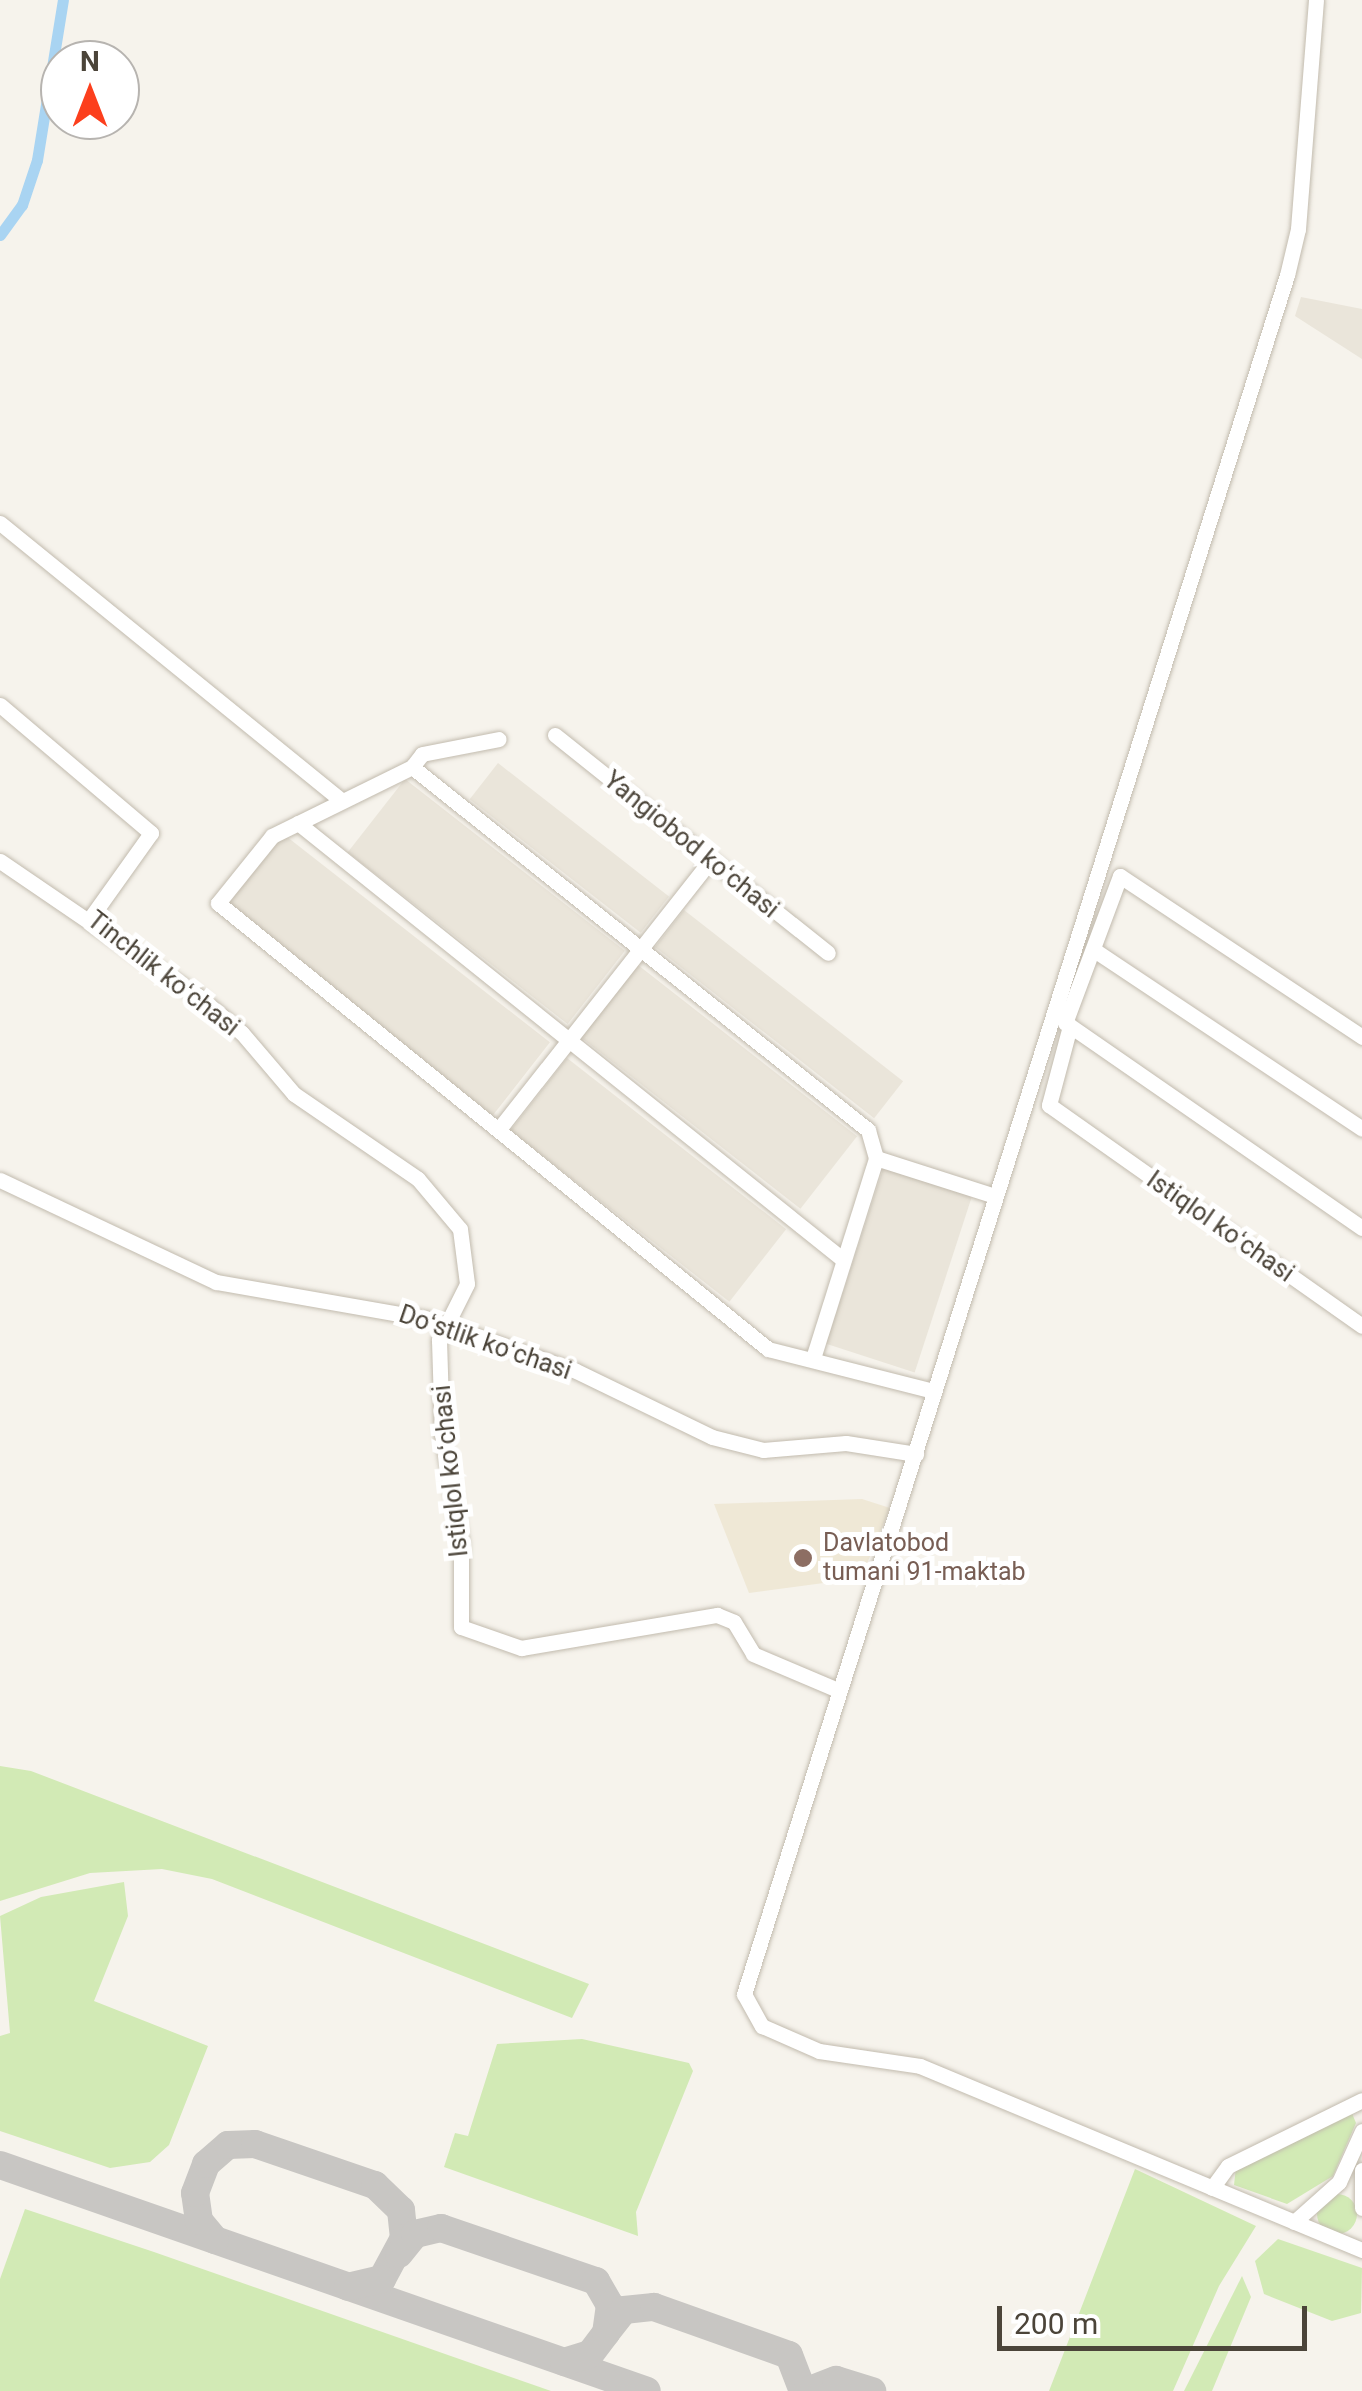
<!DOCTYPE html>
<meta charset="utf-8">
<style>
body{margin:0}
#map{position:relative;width:1362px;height:2391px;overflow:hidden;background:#f6f3ec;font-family:Roboto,sans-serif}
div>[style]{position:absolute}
.residential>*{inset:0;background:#eae5da;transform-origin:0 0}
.education>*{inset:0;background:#efe8d6}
.green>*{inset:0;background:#d2eab5}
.round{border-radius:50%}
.canal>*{height:11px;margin:-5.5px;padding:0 5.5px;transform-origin:5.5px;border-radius:5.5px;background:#a9d4f2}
.taxiway>*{height:28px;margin:-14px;padding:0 14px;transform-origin:14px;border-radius:14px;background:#c8c6c3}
.roads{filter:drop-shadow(0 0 2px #c2bbae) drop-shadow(0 0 2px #c2bbae)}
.minor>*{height:15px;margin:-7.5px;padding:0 7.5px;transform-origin:7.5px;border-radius:7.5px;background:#fff}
.dots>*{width:28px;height:28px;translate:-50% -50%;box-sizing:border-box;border:5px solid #fff;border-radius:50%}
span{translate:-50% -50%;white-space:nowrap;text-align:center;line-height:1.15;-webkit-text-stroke:10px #fff;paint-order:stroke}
.street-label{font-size:25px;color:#4b4439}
.education-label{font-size:25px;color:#785e54}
.left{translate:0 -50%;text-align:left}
.north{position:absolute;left:40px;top:40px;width:100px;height:100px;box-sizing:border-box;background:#fff;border:2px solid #b7b4b0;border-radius:50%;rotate:0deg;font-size:28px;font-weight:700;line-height:40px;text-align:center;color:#4b4439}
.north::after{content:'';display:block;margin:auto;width:35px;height:45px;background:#fc3f1d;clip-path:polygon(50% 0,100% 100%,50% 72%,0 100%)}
.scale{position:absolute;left:997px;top:2306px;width:310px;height:45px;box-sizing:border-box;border:5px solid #4b4439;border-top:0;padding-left:12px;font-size:30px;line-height:35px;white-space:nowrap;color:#4b4439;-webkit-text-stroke:8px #fff;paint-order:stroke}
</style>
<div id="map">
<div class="residential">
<i style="clip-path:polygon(1301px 297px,1362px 309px,1362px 359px,1295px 316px)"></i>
<i style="left:498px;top:763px;width:217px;height:46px;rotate:38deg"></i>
<i style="left:405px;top:779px;width:279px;height:93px;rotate:38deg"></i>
<i style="left:282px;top:833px;width:340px;height:93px;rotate:38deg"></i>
<i style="left:684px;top:910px;width:278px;height:47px;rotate:38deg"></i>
<i style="left:638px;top:965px;width:278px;height:92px;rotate:38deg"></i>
<i style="left:567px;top:1058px;width:278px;height:92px;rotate:38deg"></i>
<i style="left:884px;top:1166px;width:93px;height:187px;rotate:18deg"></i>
</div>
<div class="education">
<i style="clip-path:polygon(862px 1499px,890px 1508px,861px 1578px,749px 1593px,714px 1504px)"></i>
</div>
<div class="green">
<i style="clip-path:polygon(0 1766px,31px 1771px,589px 1984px,572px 2018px,212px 1879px,162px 1869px,90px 1873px,0 1901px)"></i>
<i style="clip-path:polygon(124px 1882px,128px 1916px,94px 2001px,208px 2046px,169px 2145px,150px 2162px,110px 2168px,0 2131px,0 2036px,10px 2033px,0 1916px,41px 1897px)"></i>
<i style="clip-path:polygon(582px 2039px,689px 2063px,693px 2071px,636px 2212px,638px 2236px,444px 2167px,455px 2133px,468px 2136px,497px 2044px)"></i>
<i style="clip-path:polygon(1351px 2111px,1356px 2123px,1333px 2176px,1287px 2204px,1234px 2185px,1236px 2167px)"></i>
<i style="clip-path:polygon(1135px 2169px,1256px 2226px,1219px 2286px,1173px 2391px,1049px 2391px)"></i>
<i class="round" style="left:1317px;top:2194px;width:40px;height:40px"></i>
<i style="clip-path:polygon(25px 2209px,154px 2252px,551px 2391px,0 2391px,0 2279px)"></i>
<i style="clip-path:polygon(1278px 2239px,1362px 2268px,1361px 2313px,1332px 2321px,1264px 2294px,1255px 2261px)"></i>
<i style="clip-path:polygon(1242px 2276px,1251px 2297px,1212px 2391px,1184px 2391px)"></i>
</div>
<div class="canal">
<i style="left:0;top:235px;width:37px;rotate:-54deg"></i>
<i style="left:22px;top:205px;width:47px;rotate:-71.6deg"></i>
<i style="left:37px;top:160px;width:162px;rotate:-80.8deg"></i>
</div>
<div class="taxiway">
<i style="left:0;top:2165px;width:685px;rotate:19.25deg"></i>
<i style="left:215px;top:2240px;width:25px;rotate:-130deg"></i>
<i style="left:199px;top:2221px;width:28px;rotate:-98deg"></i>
<i style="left:195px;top:2193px;width:31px;rotate:-69deg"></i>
<i style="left:206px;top:2164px;width:29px;rotate:-41deg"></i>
<i style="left:228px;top:2145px;width:27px;rotate:-2deg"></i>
<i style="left:255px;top:2144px;width:127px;rotate:18.9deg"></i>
<i style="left:375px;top:2185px;width:36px;rotate:44deg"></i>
<i style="left:401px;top:2210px;width:28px;rotate:84deg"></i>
<i style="left:404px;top:2238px;width:47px;rotate:118.2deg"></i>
<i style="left:382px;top:2279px;width:35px;rotate:167deg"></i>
<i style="left:399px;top:2254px;width:26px;rotate:-51deg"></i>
<i style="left:415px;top:2234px;width:27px;rotate:-13deg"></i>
<i style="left:441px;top:2228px;width:164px;rotate:18.9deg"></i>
<i style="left:596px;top:2281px;width:28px;rotate:60deg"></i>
<i style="left:610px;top:2305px;width:28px;rotate:98deg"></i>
<i style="left:606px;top:2333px;width:26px;rotate:127deg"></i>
<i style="left:590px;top:2354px;width:27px;rotate:163deg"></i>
<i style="left:606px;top:2333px;width:29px;rotate:-52deg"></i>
<i style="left:624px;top:2310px;width:30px;rotate:-6deg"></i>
<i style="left:654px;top:2307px;width:143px;rotate:19.6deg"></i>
<i style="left:789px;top:2355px;width:39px;rotate:69deg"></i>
<i style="left:807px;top:2391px;width:31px;rotate:-21deg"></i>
<i style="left:836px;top:2380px;width:38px;rotate:17deg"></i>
</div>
<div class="roads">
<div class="minor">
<i style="left:1316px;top:0;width:230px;rotate:94.5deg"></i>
<i style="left:1298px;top:229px;width:47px;rotate:103.4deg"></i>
<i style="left:1287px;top:275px;width:1803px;rotate:107.53deg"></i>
<i style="left:744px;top:1994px;width:37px;rotate:61deg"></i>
<i style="left:762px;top:2026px;width:62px;rotate:23.7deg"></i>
<i style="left:819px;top:2051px;width:102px;rotate:8.4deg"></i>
<i style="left:920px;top:2066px;width:479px;rotate:22.6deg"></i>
<i style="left:0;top:523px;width:439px;rotate:39.1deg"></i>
<i style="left:0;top:705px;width:198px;rotate:40.3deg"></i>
<i style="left:151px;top:833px;width:103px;rotate:125.5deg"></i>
<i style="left:555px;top:735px;width:349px;rotate:38.6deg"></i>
<i style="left:412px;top:767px;width:16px;rotate:-52deg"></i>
<i style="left:422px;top:754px;width:78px;rotate:-11deg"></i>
<i style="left:298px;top:823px;width:696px;rotate:38.7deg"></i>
<i style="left:0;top:861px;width:240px;rotate:34.3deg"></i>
<i style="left:198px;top:996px;width:57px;rotate:40.1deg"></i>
<i style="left:242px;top:1033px;width:80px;rotate:49.6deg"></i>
<i style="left:294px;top:1094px;width:150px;rotate:34.4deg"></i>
<i style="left:418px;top:1179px;width:65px;rotate:50deg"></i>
<i style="left:460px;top:1229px;width:55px;rotate:82.7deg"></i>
<i style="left:467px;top:1284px;width:63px;rotate:116.6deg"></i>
<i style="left:439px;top:1340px;width:94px;rotate:88.2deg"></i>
<i style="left:442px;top:1434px;width:111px;rotate:80.1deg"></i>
<i style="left:461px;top:1543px;width:84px;rotate:90deg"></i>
<i style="left:461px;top:1627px;width:64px;rotate:19.3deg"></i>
<i style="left:521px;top:1648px;width:199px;rotate:-9.6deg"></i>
<i style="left:717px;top:1615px;width:18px;rotate:22deg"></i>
<i style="left:734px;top:1622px;width:37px;rotate:59deg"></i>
<i style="left:753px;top:1654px;width:92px;rotate:23deg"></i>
<i style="left:1094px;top:950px;width:322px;rotate:33.7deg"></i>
<i style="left:1065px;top:1023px;width:157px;rotate:-69.5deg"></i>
<i style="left:1120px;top:876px;width:291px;rotate:33.6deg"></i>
<i style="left:499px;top:1129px;width:341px;rotate:-51.8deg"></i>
<i style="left:0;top:1180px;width:239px;rotate:25.3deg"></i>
<i style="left:216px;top:1282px;width:215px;rotate:9.9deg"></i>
<i style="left:428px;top:1319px;width:155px;rotate:19.3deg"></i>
<i style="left:574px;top:1370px;width:153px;rotate:25.9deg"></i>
<i style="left:712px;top:1437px;width:53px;rotate:14.3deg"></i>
<i style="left:763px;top:1450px;width:83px;rotate:-4.8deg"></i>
<i style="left:846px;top:1443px;width:71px;rotate:8.9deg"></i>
<i style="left:1362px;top:1228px;width:355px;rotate:-145.3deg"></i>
<i style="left:1070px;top:1026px;width:82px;rotate:104.9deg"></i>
<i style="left:1049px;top:1105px;width:383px;rotate:35.2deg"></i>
<i style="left:814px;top:1355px;width:207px;rotate:-72.5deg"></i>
<i style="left:929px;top:1390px;width:166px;rotate:-165.7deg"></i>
<i style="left:768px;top:1349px;width:708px;rotate:-140.96deg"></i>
<i style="left:218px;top:903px;width:86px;rotate:-51.1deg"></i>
<i style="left:272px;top:836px;width:156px;rotate:-26.2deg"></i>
<i style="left:412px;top:767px;width:583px;rotate:38.52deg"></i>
<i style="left:868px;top:1130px;width:29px;rotate:74deg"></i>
<i style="left:876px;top:1158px;width:122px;rotate:17.7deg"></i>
<i style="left:1362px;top:2170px;width:38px;rotate:90deg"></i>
<i style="left:1212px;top:2188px;width:27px;rotate:-54deg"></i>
<i style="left:1228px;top:2166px;width:149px;rotate:-26.2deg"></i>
<i style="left:1294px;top:2222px;width:60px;rotate:-41.6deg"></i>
<i style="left:1339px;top:2182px;width:56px;rotate:-65.7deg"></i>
</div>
</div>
<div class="dots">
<i style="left:803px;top:1558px;background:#8d6e63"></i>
</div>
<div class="street-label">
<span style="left:691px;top:845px;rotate:39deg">Yangiobod koʻchasi</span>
<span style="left:163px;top:974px;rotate:38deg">Tinchlik koʻchasi</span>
<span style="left:1220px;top:1227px;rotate:35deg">Istiqlol koʻchasi</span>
<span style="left:485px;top:1343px;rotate:19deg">Doʻstlik koʻchasi</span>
<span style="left:451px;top:1471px;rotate:-96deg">Istiqlol koʻchasi</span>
</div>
<div class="education-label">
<span class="left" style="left:823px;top:1558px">Davlatobod<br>tumani 91-maktab</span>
</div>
<div class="north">N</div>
<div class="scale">200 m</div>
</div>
